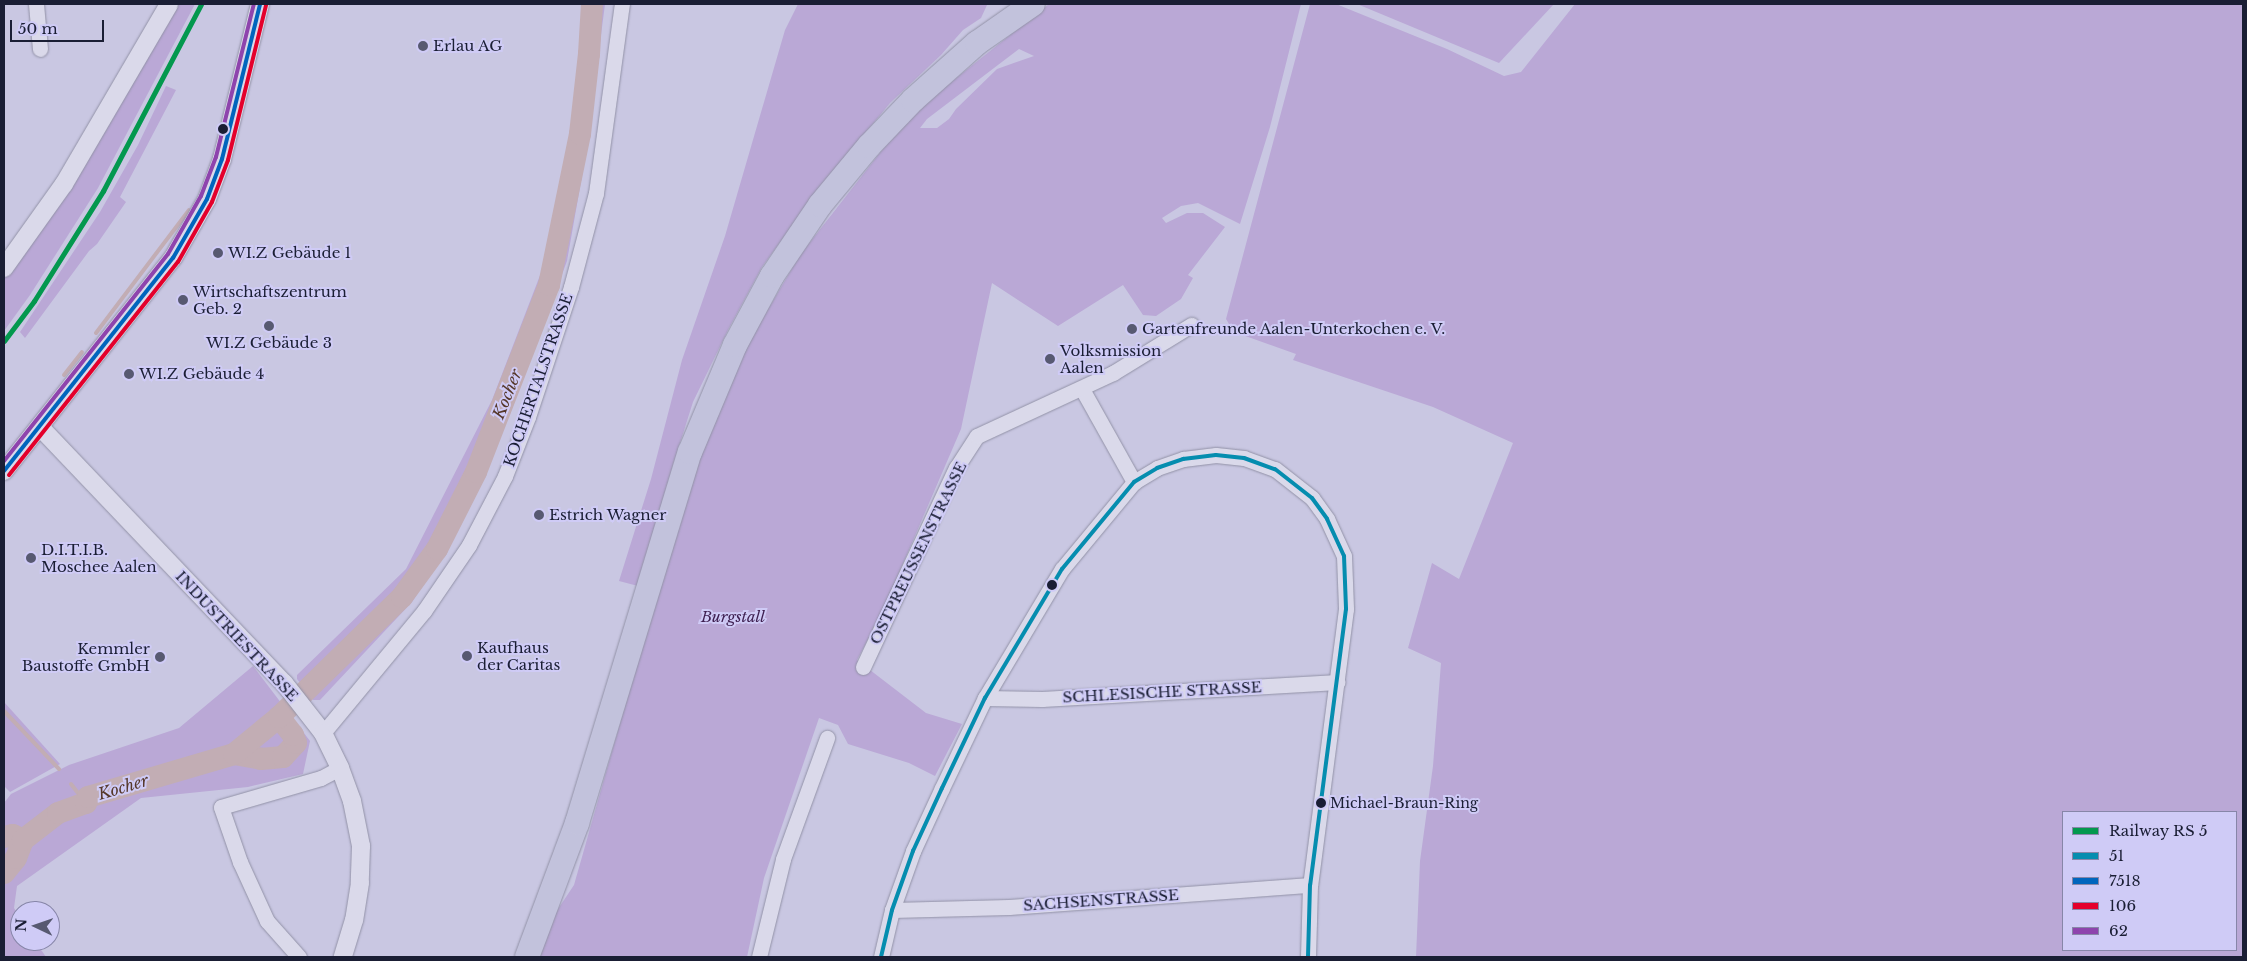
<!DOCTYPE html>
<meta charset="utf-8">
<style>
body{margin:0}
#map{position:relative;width:2247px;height:961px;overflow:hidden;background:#c9c7e2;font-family:"Libre Baskerville",serif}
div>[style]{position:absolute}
.green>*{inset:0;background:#baa8d6}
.stream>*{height:4px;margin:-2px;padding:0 2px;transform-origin:2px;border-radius:2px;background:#c2adb4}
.river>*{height:22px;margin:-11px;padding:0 11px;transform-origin:11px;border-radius:11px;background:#c2adb4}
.roads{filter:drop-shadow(0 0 1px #9292a7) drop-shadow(0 0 1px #9292a7)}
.minor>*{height:15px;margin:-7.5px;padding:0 7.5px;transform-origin:7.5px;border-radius:7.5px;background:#dad9ea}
.tertiary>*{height:18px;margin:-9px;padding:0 9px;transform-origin:9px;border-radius:9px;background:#dad9ea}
.trunk>*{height:24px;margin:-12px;padding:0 12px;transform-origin:12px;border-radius:12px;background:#c2c2dc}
.bus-1>*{height:4px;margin:-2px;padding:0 2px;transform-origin:2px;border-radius:2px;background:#058daf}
.bus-2>*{height:4px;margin:-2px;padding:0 2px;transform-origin:2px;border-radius:2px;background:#0065bd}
.bus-3>*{height:4px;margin:-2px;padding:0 2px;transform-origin:2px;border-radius:2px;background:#e4002b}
.bus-4>*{height:4px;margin:-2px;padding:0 2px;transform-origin:2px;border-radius:2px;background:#8e44ad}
.rail-1>*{height:5px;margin:-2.5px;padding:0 2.5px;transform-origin:2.5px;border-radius:2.5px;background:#03984e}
.dots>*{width:14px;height:14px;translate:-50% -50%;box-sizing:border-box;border:2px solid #cfcbf6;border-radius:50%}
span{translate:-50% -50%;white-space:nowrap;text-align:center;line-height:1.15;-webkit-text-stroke:4px #cfcbf6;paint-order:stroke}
.bus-label{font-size:14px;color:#1a1e34}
.left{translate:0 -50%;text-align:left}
.poi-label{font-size:15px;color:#1a1e34}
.right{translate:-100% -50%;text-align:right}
.street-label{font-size:15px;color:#1a1e34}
.park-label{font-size:15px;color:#3f2051;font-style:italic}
.water-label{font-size:16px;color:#553729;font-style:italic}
.frame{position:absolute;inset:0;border:5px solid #1a1e34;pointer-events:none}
.legend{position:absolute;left:2062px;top:811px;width:175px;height:140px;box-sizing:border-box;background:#cfcbf6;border:1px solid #8786a8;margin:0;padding:6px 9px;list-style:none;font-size:15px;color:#1a1e34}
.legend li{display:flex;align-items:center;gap:10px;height:25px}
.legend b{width:25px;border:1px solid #8786a8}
.north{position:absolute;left:10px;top:901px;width:50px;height:50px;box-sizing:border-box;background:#cfcbf6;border:1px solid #8786a8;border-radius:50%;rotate:273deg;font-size:14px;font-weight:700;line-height:20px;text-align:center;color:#1a1e34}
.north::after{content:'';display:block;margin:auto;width:18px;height:22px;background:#575971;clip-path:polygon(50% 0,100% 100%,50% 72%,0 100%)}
.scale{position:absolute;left:10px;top:20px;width:94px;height:22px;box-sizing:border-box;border:2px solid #1a1e34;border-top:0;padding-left:6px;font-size:15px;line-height:18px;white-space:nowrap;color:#1a1e34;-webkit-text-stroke:4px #cfcbf6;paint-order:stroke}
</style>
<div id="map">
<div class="green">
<i style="clip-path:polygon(172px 4px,195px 4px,98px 188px,30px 295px,4px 331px,4px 262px)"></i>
<i style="clip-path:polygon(588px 4px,605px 4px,585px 159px,567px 261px,510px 414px,458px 531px,412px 602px,320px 700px,313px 700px,297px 679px,297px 675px,406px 569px,492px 400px,549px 252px,587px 47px)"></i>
<i style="clip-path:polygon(798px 4px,995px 4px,987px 5px,981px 18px,963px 30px,941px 55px,890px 103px,815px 194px,762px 267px,728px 330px,693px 402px,673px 465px,638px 586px,619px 581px,651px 479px,682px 360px,725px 236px,785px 30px)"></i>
<i style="clip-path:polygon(evenodd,1049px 4px,1301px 4px,1270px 127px,1240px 224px,1198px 203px,1181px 206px,1162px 218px,1166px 223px,1187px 213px,1203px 213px,1225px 227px,1188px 275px,1193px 278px,1181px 299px,1156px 316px,1143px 315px,1123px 285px,1058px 326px,992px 283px,961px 429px,880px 617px,857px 660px,926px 713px,962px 724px,935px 776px,909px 763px,848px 744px,838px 725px,819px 718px,764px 878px,747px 957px,536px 957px,554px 915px,574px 885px,690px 477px,741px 355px,800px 255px,883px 149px,925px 103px,1049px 4px,1019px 49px,1034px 56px,997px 69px,956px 109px,949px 119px,937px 128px,920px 128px,927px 119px,1019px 49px)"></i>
<i style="clip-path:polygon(evenodd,1310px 4px,1336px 4px,1447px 49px,1504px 76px,1521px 72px,1575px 4px,2243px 4px,2243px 957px,1416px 957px,1420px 861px,1433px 766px,1441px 663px,1408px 648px,1432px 563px,1459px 579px,1513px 443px,1433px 407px,1293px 360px,1296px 354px,1237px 333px,1232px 329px,1226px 319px,1310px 4px,2063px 812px,2236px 812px,2236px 950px,2063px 950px,2063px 812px)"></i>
<i style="clip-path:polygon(1357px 4px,1554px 4px,1499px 63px)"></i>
<i style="clip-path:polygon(166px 86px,176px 90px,120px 197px,126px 202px,97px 244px,89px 251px,25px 338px,20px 332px,100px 212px,138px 145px)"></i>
<i style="clip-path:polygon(253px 666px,310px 741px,303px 774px,248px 787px,141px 798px,17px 886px,14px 908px,20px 918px,20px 941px,35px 941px,46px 957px,4px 957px,4px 803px,11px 794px,69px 765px,179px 728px)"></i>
<i style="clip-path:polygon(4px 702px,60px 764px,10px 792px,4px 786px)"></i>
</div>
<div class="stream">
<i style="left:96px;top:333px;width:154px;rotate:-52.9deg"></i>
<i style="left:64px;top:375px;width:29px;rotate:-52deg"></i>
<i style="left:4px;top:711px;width:80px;rotate:46.5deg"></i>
<i style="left:71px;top:784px;width:24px;rotate:52deg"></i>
</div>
<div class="river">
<i style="left:234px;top:754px;width:27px;rotate:10deg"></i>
<i style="left:261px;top:759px;width:22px;rotate:-5deg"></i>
<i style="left:283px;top:757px;width:19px;rotate:-47deg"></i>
<i style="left:296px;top:743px;width:9px;rotate:-111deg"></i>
<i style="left:293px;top:735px;width:23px;rotate:-128deg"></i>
<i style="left:4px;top:837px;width:9px;rotate:-13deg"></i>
<i style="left:13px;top:835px;width:11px;rotate:27deg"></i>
<i style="left:4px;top:873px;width:19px;rotate:-51deg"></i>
<i style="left:16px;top:858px;width:19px;rotate:-69deg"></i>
<i style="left:23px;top:840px;width:44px;rotate:-37.6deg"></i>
<i style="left:58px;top:813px;width:30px;rotate:-20deg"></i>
<i style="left:86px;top:803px;width:6px;rotate:-72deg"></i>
<i style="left:88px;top:797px;width:152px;rotate:-16.4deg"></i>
<i style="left:234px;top:754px;width:58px;rotate:-39.4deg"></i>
<i style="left:279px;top:717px;width:172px;rotate:-44.3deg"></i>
<i style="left:402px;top:597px;width:59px;rotate:-53.9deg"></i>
<i style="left:437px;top:549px;width:86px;rotate:-63.1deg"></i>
<i style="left:476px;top:472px;width:201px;rotate:-68.7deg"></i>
<i style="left:549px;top:285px;width:154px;rotate:-78.4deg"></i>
<i style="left:580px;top:134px;width:81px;rotate:-83.6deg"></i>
<i style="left:589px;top:54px;width:50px;rotate:-86.6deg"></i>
</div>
<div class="roads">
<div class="minor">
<i style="left:36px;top:4px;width:45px;rotate:84.9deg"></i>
<i style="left:1082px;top:389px;width:107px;rotate:60.8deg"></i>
<i style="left:863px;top:667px;width:220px;rotate:-65deg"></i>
<i style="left:956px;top:468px;width:38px;rotate:-57deg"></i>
<i style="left:977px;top:436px;width:150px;rotate:-24.9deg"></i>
<i style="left:1113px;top:373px;width:92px;rotate:-31.6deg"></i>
<i style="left:985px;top:698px;width:57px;rotate:1deg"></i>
<i style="left:1042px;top:699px;width:296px;rotate:-3.3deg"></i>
<i style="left:323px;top:733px;width:158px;rotate:-50.4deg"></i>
<i style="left:424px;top:611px;width:80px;rotate:-55.7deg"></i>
<i style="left:469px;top:545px;width:78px;rotate:-62.4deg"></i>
<i style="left:505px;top:476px;width:63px;rotate:-68.7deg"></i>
<i style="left:528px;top:417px;width:137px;rotate:-71.7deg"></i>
<i style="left:571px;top:287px;width:97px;rotate:-75.1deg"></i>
<i style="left:596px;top:193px;width:191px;rotate:-82.2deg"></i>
<i style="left:892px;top:910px;width:117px;rotate:-1.5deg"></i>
<i style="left:1009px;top:907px;width:302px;rotate:-4.2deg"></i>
<i style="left:299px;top:957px;width:48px;rotate:-131.6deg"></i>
<i style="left:267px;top:921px;width:65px;rotate:-114.6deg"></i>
<i style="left:240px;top:862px;width:58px;rotate:-109.1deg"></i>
<i style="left:221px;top:807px;width:104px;rotate:-16.2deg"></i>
<i style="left:321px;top:778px;width:21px;rotate:-28deg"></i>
<i style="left:759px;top:957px;width:101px;rotate:-76.2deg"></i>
<i style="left:783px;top:859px;width:129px;rotate:-70deg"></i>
<i style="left:881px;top:957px;width:48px;rotate:-76.8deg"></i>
<i style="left:892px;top:910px;width:63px;rotate:-70.4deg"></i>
<i style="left:913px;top:851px;width:69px;rotate:-65.3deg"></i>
<i style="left:942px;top:788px;width:100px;rotate:-64.5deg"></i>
<i style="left:985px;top:698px;width:150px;rotate:-59.2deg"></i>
<i style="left:1062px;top:569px;width:113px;rotate:-50.4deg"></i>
<i style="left:1134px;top:482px;width:27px;rotate:-31deg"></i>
<i style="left:1157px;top:468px;width:28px;rotate:-19deg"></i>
<i style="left:1183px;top:459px;width:33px;rotate:-7deg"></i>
<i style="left:1216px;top:455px;width:28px;rotate:6deg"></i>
<i style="left:1244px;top:458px;width:33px;rotate:20deg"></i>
<i style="left:1275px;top:469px;width:47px;rotate:38.1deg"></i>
<i style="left:1312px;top:498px;width:26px;rotate:54deg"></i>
<i style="left:1327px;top:519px;width:41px;rotate:65.3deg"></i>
<i style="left:1344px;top:556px;width:53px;rotate:87.8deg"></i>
<i style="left:1346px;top:609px;width:278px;rotate:97.4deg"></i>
<i style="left:1310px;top:885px;width:72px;rotate:91.6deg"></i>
</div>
<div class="tertiary">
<i style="left:4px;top:268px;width:103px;rotate:-54.5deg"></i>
<i style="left:64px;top:184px;width:208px;rotate:-59.7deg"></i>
<i style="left:40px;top:427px;width:354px;rotate:46.4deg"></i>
<i style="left:284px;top:683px;width:63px;rotate:52deg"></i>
<i style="left:323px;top:733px;width:39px;rotate:64deg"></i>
<i style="left:340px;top:768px;width:35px;rotate:70deg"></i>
<i style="left:352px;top:801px;width:46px;rotate:78.7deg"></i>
<i style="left:361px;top:846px;width:37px;rotate:92deg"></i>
<i style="left:360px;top:883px;width:37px;rotate:99deg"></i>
<i style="left:354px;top:920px;width:39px;rotate:107deg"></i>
<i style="left:4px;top:471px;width:272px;rotate:-51.6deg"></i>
<i style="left:173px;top:258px;width:68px;rotate:-60deg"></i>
<i style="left:207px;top:199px;width:43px;rotate:-69.4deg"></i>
<i style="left:222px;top:159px;width:160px;rotate:-76.2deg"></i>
</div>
<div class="trunk">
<i style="left:527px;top:957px;width:143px;rotate:-69.5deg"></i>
<i style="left:577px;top:823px;width:388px;rotate:-73.1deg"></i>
<i style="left:690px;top:452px;width:116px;rotate:-67.2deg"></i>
<i style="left:735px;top:345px;width:78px;rotate:-61.8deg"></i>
<i style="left:772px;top:276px;width:86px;rotate:-55.9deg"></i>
<i style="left:820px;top:205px;width:77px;rotate:-50.3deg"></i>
<i style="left:869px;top:146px;width:64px;rotate:-46.3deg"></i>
<i style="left:913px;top:100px;width:86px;rotate:-41.7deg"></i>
<i style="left:977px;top:43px;width:68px;rotate:-34.9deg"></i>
</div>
</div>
<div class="bus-1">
<i style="left:881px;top:957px;width:48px;rotate:-76.8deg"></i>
<i style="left:892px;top:910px;width:63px;rotate:-70.4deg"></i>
<i style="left:913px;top:851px;width:69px;rotate:-65.3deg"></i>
<i style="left:942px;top:788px;width:100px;rotate:-64.5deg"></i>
<i style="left:985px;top:698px;width:150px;rotate:-59.2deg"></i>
<i style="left:1062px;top:569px;width:113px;rotate:-50.4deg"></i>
<i style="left:1134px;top:482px;width:27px;rotate:-31deg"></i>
<i style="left:1157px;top:468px;width:28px;rotate:-19deg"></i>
<i style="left:1183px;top:459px;width:33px;rotate:-7deg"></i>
<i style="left:1216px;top:455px;width:28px;rotate:6deg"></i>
<i style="left:1244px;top:458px;width:33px;rotate:20deg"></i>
<i style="left:1275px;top:469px;width:47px;rotate:38.1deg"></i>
<i style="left:1312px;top:498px;width:26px;rotate:54deg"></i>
<i style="left:1327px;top:519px;width:41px;rotate:65.3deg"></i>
<i style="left:1344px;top:556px;width:53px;rotate:87.8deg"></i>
<i style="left:1346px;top:609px;width:278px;rotate:97.4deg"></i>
<i style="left:1310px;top:885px;width:72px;rotate:91.6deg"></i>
</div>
<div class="bus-2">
<i style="left:4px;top:471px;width:272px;rotate:-51.6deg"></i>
<i style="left:173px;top:258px;width:68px;rotate:-60deg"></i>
<i style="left:207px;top:199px;width:43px;rotate:-69.4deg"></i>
<i style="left:222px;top:159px;width:160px;rotate:-76.2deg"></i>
</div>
<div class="bus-3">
<i style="left:9px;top:475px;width:272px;rotate:-51.6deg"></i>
<i style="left:178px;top:262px;width:69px;rotate:-60.5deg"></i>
<i style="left:212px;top:202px;width:45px;rotate:-69.1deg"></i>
<i style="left:228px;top:160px;width:160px;rotate:-76.2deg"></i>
</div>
<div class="bus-4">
<i style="left:4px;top:461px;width:264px;rotate:-51.6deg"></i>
<i style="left:168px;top:254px;width:67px;rotate:-60.4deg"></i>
<i style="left:201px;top:196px;width:42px;rotate:-69deg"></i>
<i style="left:216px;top:157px;width:158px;rotate:-76.1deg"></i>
</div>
<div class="rail-1">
<i style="left:4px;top:341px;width:50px;rotate:-53.1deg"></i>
<i style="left:34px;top:301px;width:130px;rotate:-57.9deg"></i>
<i style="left:103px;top:191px;width:211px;rotate:-62.3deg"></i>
</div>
<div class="dots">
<i style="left:423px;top:46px;background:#575971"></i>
<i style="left:223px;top:129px;background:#1a1e34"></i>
<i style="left:218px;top:253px;background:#575971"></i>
<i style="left:183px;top:300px;background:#575971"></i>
<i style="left:269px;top:326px;background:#575971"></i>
<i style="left:1132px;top:329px;background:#575971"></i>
<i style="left:1050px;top:359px;background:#575971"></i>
<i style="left:129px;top:374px;background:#575971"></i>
<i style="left:539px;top:515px;background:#575971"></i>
<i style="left:31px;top:558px;background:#575971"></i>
<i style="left:1052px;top:585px;background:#1a1e34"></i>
<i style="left:467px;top:656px;background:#575971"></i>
<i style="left:160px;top:657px;background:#575971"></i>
<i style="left:1321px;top:803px;background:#1a1e34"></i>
</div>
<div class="bus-label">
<span class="left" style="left:1330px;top:803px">Michael-Braun-Ring</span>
</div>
<div class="poi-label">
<span class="left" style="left:433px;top:46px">Erlau AG</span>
<span class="left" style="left:228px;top:253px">WI.Z Gebäude 1</span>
<span class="left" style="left:193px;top:300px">Wirtschaftszentrum<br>Geb. 2</span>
<span class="left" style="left:1142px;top:329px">Gartenfreunde Aalen-Unterkochen e. V.</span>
<span style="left:269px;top:343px">WI.Z Gebäude 3</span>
<span class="left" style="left:1060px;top:359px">Volksmission<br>Aalen</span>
<span class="left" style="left:139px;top:374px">WI.Z Gebäude 4</span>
<span class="left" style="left:549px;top:515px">Estrich Wagner</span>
<span class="left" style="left:41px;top:558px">D.I.T.I.B.<br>Moschee Aalen</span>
<span class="left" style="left:477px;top:656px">Kaufhaus<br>der Caritas</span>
<span class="right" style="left:150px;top:657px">Kemmler<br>Baustoffe GmbH</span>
</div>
<div class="street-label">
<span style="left:538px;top:380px;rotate:-71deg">KOCHERTALSTRASSE</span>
<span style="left:918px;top:553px;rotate:-64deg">OSTPREUSSENSTRASSE</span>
<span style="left:237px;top:636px;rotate:47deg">INDUSTRIESTRASSE</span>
<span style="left:1162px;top:692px;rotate:-3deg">SCHLESISCHE STRASSE</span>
<span style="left:1101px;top:900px;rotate:-4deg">SACHSENSTRASSE</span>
</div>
<div class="park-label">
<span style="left:733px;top:617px">Burgstall</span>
</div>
<div class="water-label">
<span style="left:507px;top:394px;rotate:-68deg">Kocher</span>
<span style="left:123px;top:787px;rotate:-17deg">Kocher</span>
</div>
<div class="frame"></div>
<ul class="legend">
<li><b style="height:6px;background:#03984e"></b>Railway RS 5</li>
<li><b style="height:6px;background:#058daf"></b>51</li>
<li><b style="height:6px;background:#0065bd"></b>7518</li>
<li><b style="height:6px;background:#e4002b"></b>106</li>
<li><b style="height:6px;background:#8e44ad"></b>62</li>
</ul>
<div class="north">N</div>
<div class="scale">50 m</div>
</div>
